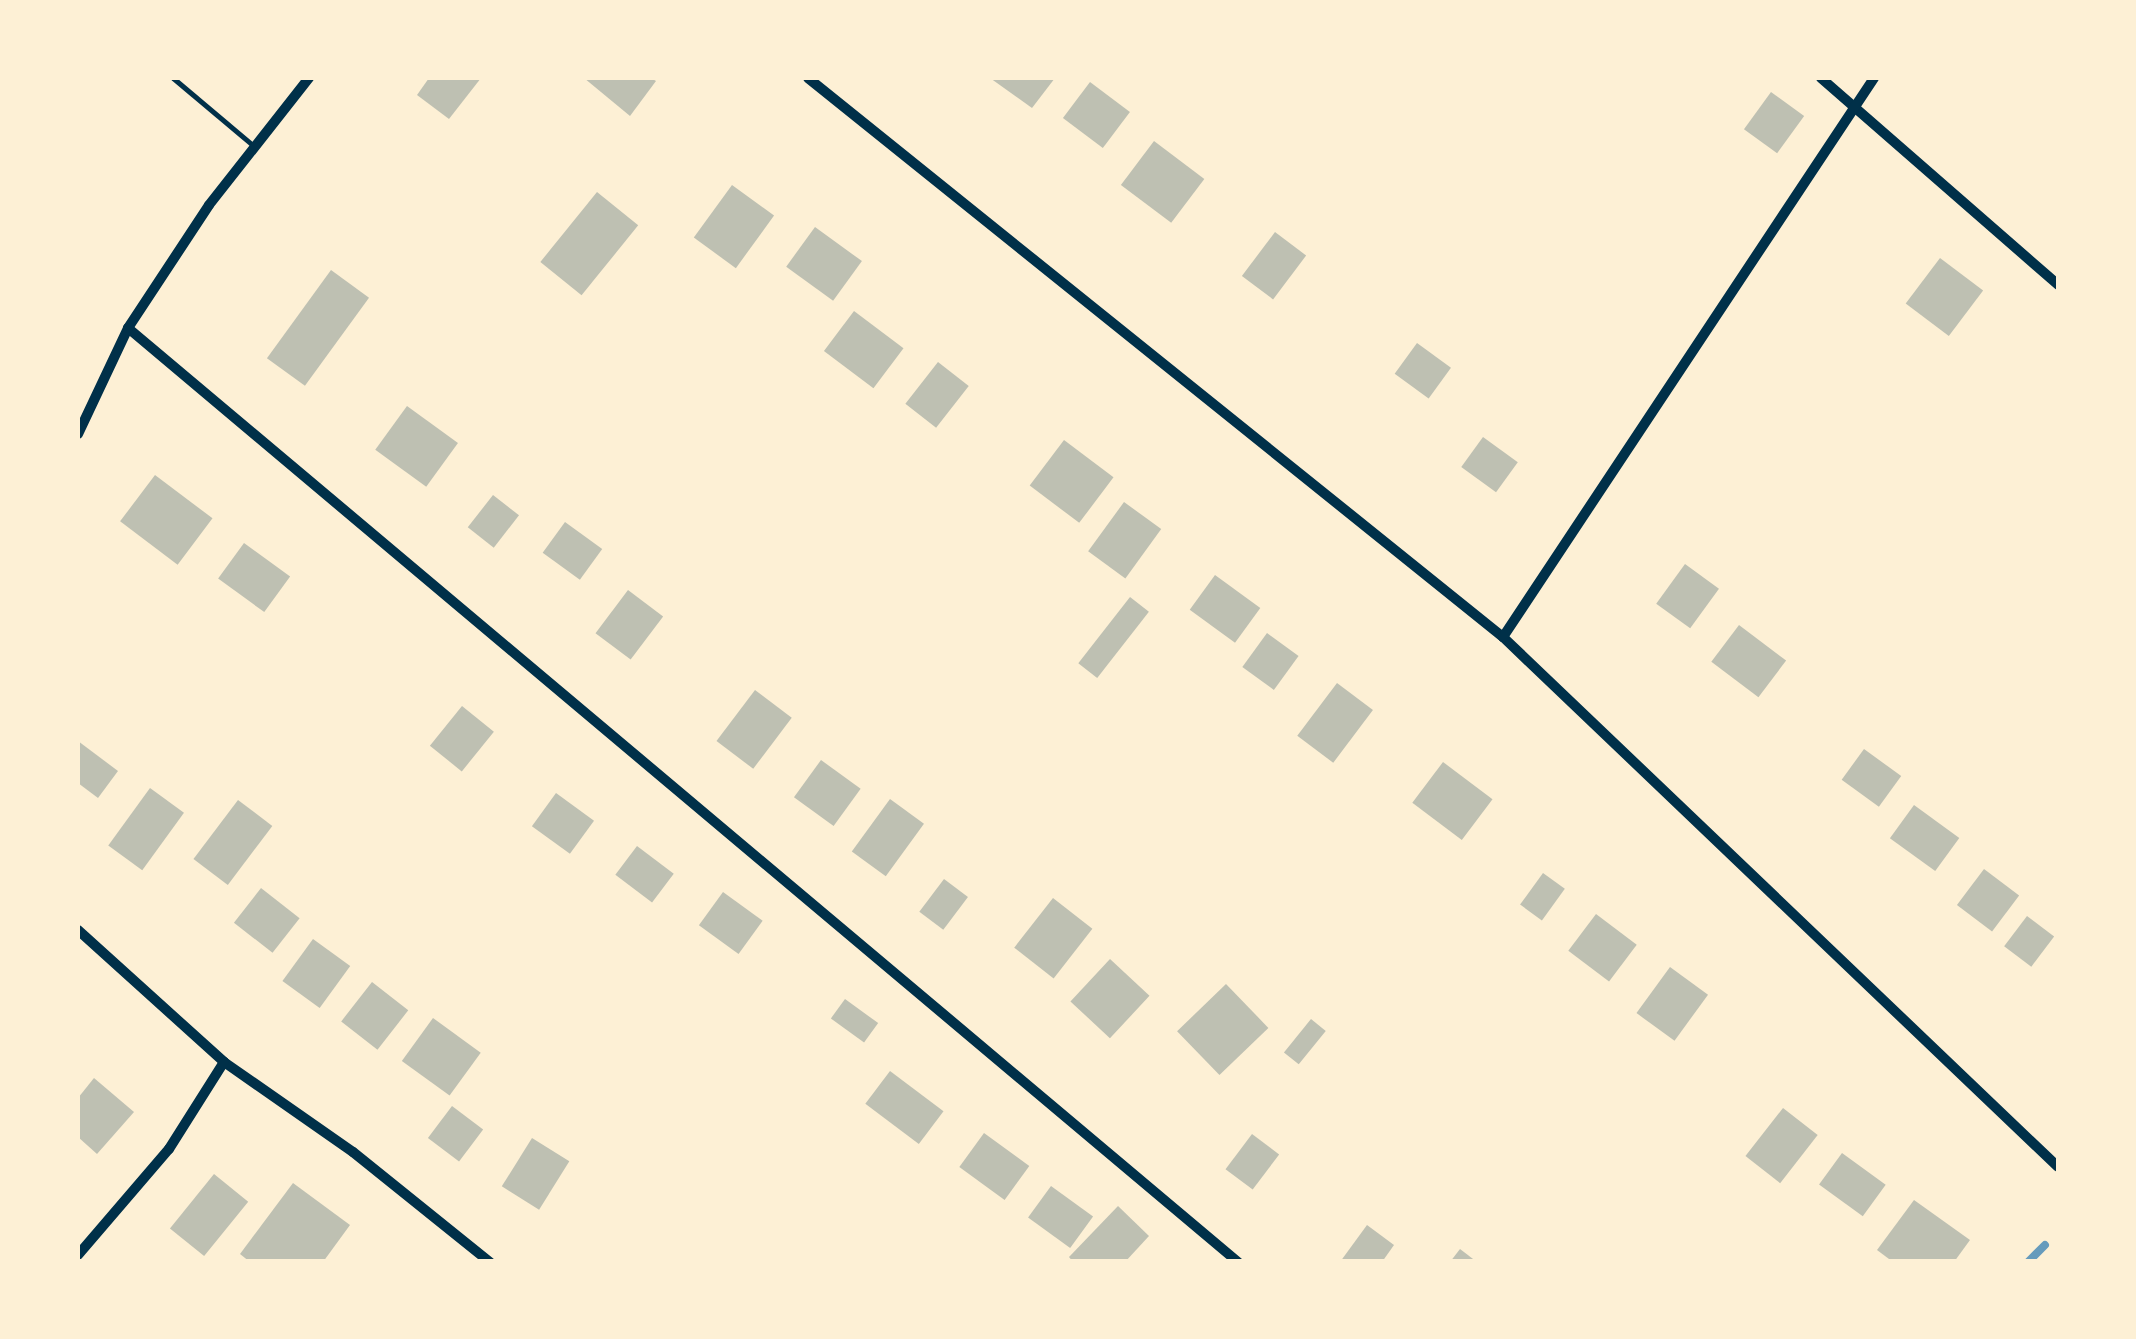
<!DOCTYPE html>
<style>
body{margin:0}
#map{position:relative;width:2136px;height:1339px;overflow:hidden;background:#fdf0d5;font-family:Lora,serif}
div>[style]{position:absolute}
.stream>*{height:8px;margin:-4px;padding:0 4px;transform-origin:4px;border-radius:4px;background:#669bbc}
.building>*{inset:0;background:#bec0b2;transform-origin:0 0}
.service>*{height:5px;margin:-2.5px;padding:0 2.5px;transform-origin:2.5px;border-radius:2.5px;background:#003049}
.minor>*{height:10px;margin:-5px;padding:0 5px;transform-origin:5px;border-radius:5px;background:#003049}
span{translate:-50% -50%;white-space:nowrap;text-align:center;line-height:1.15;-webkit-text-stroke:8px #fdf0d5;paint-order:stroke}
.frame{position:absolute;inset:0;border:80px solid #fdf0d5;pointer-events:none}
</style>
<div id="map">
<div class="stream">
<i style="left:2028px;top:1262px;width:24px;rotate:-45deg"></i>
</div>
<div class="building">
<i style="clip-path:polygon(429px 78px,481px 78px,449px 119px,417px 95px)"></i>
<i style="clip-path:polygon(584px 78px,651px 78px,656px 81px,630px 116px)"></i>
<i style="clip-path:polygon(990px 78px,1055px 78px,1032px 108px)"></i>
<i style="left:1090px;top:82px;width:50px;height:45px;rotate:37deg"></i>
<i style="left:1771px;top:92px;width:41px;height:46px;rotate:36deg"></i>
<i style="left:1154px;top:141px;width:63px;height:55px;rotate:37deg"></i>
<i style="left:732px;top:185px;width:52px;height:65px;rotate:36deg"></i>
<i style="left:597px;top:192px;width:53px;height:90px;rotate:39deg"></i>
<i style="left:815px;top:227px;width:58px;height:49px;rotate:36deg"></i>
<i style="left:1275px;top:232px;width:39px;height:55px;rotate:37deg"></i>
<i style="left:1940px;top:258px;width:54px;height:57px;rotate:37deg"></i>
<i style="left:331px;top:270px;width:47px;height:109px;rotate:36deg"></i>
<i style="left:854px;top:311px;width:62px;height:50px;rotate:37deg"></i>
<i style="left:1417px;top:343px;width:42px;height:38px;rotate:36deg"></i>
<i style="left:938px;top:362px;width:39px;height:53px;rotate:38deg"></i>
<i style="left:407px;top:406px;width:63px;height:54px;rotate:36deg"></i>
<i style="left:1483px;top:437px;width:43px;height:37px;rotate:36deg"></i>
<i style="left:1064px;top:440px;width:62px;height:57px;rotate:37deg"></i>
<i style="left:155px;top:475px;width:72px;height:58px;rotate:37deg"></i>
<i style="left:493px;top:495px;width:33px;height:41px;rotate:38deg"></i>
<i style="left:1124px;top:502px;width:46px;height:61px;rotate:36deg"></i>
<i style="left:565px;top:522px;width:46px;height:38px;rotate:36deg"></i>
<i style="left:244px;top:543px;width:57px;height:44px;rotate:36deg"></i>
<i style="left:1685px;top:564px;width:42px;height:49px;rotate:36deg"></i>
<i style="left:1215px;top:575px;width:56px;height:43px;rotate:36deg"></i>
<i style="left:628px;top:590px;width:44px;height:54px;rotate:37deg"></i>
<i style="left:1130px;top:597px;width:24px;height:84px;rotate:38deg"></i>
<i style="left:1739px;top:625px;width:59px;height:46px;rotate:37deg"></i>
<i style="left:1267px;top:633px;width:39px;height:42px;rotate:36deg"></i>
<i style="left:1337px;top:683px;width:45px;height:66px;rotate:37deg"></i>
<i style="left:755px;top:690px;width:46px;height:64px;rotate:37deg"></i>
<i style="left:462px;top:706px;width:41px;height:51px;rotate:39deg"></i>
<i style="clip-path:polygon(78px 741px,118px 771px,98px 798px,78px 783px)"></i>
<i style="left:1864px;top:749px;width:46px;height:38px;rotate:36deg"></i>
<i style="left:821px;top:760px;width:49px;height:46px;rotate:36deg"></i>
<i style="left:1443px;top:762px;width:62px;height:51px;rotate:37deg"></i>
<i style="left:150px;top:788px;width:42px;height:71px;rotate:36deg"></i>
<i style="left:556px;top:793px;width:47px;height:41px;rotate:36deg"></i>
<i style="left:890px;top:799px;width:42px;height:65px;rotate:36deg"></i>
<i style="left:238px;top:800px;width:43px;height:74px;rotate:37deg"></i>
<i style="left:1914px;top:805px;width:56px;height:41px;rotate:36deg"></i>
<i style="left:637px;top:846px;width:46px;height:36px;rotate:37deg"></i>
<i style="left:1984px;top:869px;width:44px;height:45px;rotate:37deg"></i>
<i style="left:1543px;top:873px;width:27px;height:39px;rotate:36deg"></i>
<i style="left:944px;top:879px;width:30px;height:41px;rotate:37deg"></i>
<i style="left:261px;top:888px;width:49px;height:44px;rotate:38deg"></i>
<i style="left:723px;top:892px;width:49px;height:41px;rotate:36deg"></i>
<i style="left:1053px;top:898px;width:50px;height:63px;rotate:38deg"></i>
<i style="left:1596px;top:914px;width:51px;height:46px;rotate:37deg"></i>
<i style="left:2027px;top:916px;width:34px;height:38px;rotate:37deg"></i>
<i style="left:313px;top:939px;width:46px;height:52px;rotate:36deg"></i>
<i style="left:1110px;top:959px;width:54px;height:58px;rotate:43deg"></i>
<i style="left:1670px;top:967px;width:47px;height:57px;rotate:36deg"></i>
<i style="left:372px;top:982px;width:46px;height:50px;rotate:38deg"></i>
<i style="left:1226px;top:984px;width:61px;height:68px;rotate:46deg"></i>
<i style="left:845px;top:999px;width:41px;height:24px;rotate:36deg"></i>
<i style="left:433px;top:1018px;width:59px;height:53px;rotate:36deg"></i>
<i style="left:1311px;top:1019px;width:19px;height:43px;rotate:39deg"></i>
<i style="left:890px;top:1071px;width:67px;height:41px;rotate:37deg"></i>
<i style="clip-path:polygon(94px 1078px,134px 1112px,97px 1154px,78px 1137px,78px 1098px)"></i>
<i style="left:452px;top:1106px;width:39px;height:40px;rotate:37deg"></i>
<i style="left:1783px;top:1108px;width:44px;height:61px;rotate:38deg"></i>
<i style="left:984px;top:1133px;width:56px;height:42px;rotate:36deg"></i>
<i style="left:1252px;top:1134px;width:34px;height:44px;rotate:37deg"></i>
<i style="left:532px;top:1138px;width:44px;height:57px;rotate:32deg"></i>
<i style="left:1842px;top:1153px;width:54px;height:39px;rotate:36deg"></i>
<i style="left:214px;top:1174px;width:44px;height:70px;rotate:39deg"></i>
<i style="clip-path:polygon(293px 1183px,350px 1225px,323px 1262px,250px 1262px,240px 1254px)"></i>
<i style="left:1051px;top:1186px;width:52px;height:39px;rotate:36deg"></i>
<i style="clip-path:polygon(1914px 1200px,1970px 1240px,1954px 1262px,1893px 1262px,1877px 1250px)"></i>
<i style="clip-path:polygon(1118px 1206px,1149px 1236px,1125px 1262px,1073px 1262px,1069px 1257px)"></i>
<i style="clip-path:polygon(1367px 1225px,1394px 1245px,1382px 1262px,1340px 1262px)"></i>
<i style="clip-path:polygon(1460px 1249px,1477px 1262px,1450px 1262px)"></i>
</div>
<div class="service">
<i style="left:173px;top:78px;width:107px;rotate:40.1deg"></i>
</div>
<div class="minor">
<i style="left:808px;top:78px;width:892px;rotate:38.81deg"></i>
<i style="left:1503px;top:637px;width:767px;rotate:43.68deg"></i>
<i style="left:1821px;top:78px;width:315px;rotate:41.1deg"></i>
<i style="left:128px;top:328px;width:1451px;rotate:40.08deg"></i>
<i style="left:78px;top:434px;width:117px;rotate:-64.7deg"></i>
<i style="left:128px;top:328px;width:147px;rotate:-56.6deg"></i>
<i style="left:209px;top:205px;width:162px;rotate:-51.8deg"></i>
<i style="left:1503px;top:637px;width:671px;rotate:-56.43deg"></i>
<i style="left:78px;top:930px;width:197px;rotate:42.1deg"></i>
<i style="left:224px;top:1062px;width:157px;rotate:34.9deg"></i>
<i style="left:353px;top:1152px;width:176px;rotate:38.8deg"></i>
<i style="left:78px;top:1255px;width:140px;rotate:-49.4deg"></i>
<i style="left:169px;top:1149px;width:103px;rotate:-57.7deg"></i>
</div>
<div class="frame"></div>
</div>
